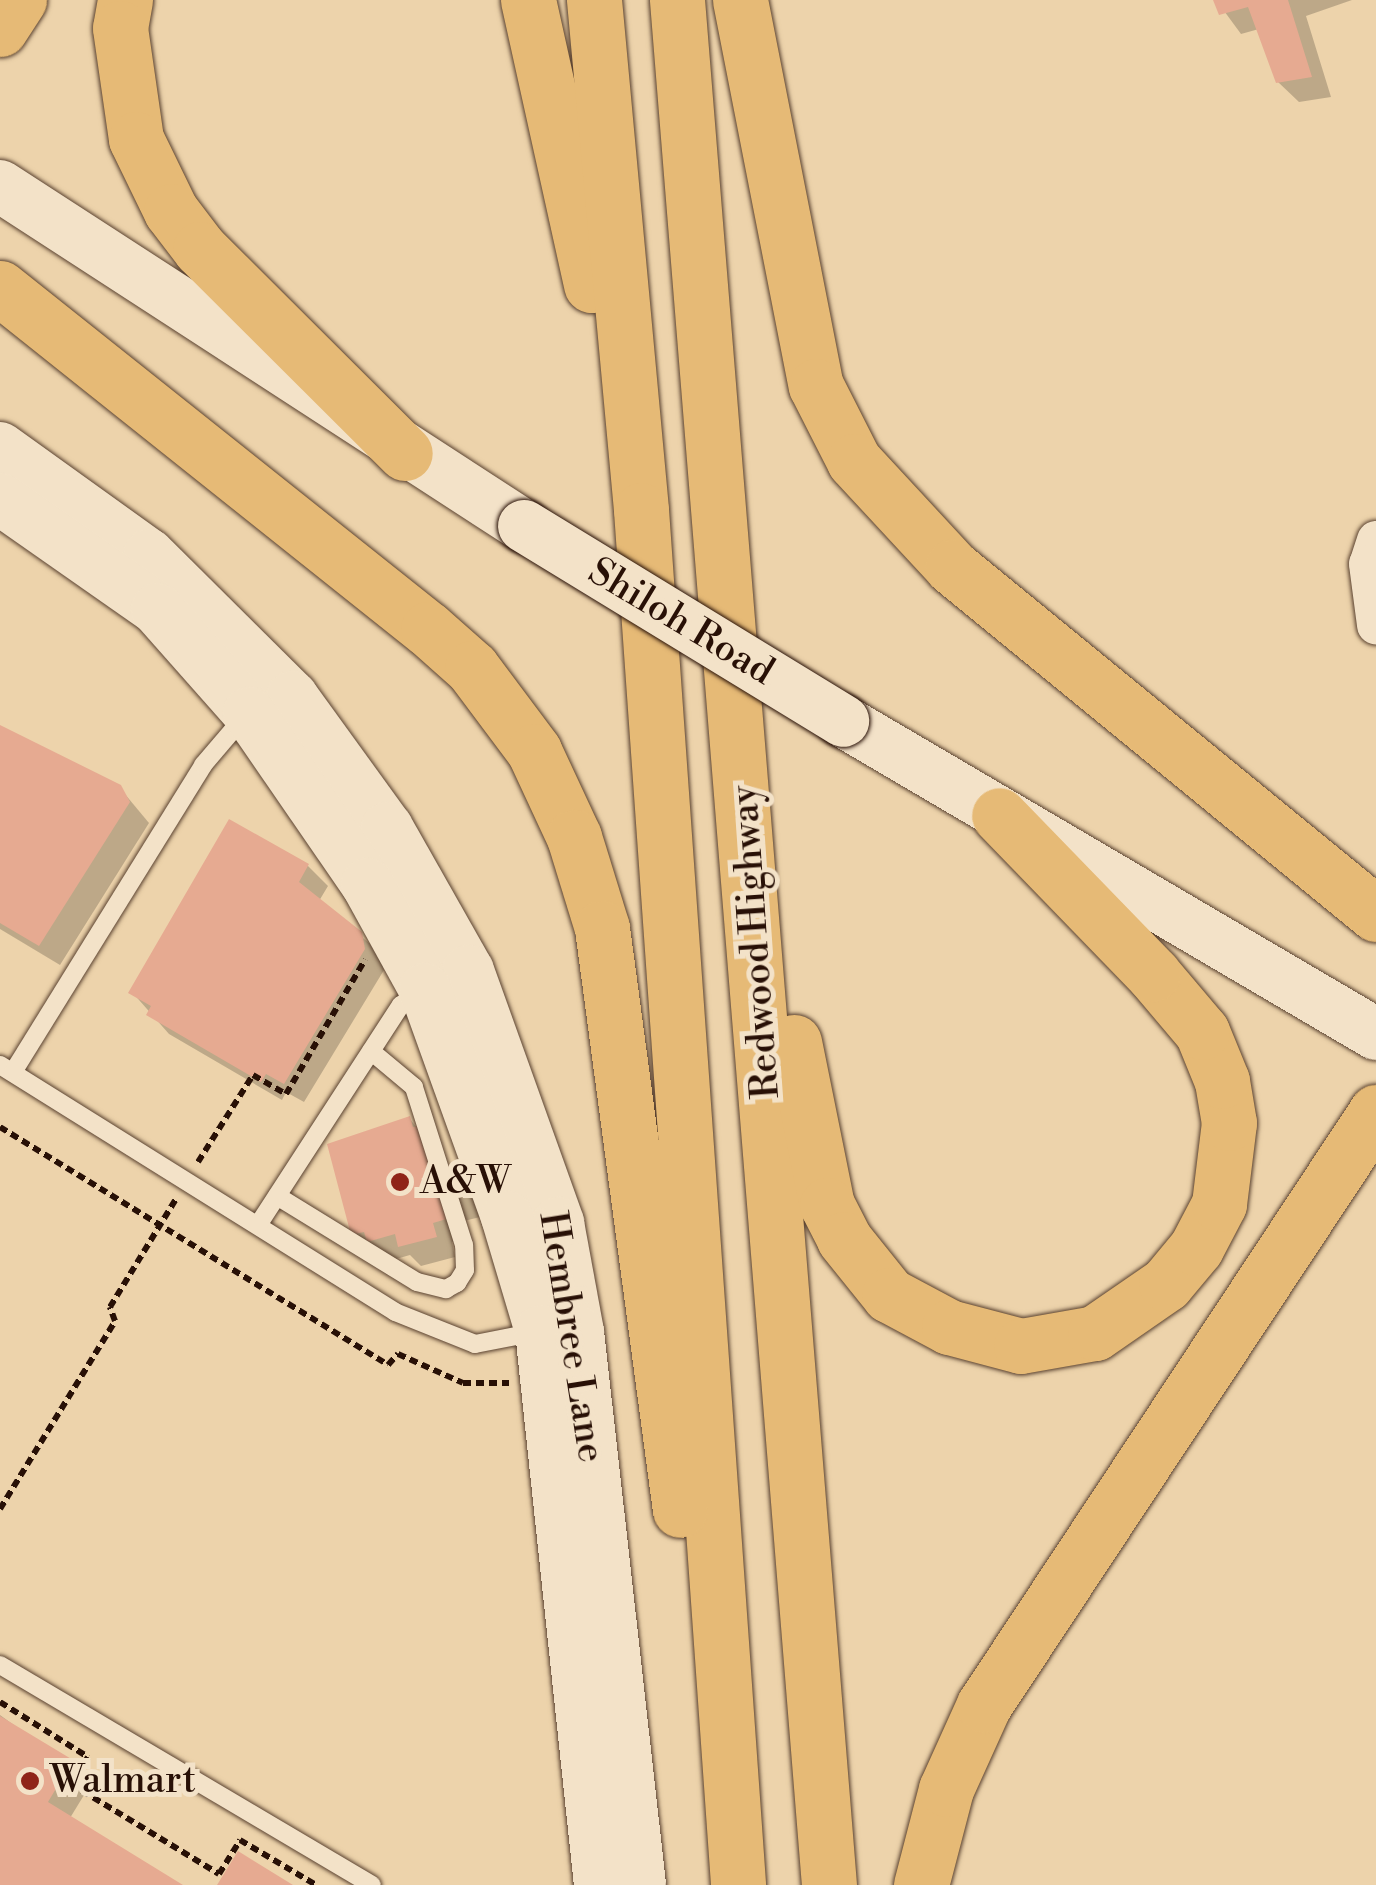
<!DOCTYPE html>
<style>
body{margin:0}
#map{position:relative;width:1376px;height:1885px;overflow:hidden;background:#edd3ab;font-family:"Libre Bodoni",serif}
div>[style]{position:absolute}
.shadow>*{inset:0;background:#0003}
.building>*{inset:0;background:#e6aa91}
.path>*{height:6px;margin-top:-3px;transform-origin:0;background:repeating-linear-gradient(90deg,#281006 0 8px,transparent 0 13px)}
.roads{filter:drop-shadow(0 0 2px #59412f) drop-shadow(0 0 2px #59412f)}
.lane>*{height:18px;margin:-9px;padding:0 9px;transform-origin:9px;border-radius:9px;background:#f3e2c8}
.street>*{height:38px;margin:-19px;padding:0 19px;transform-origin:19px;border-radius:19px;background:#f3e2c8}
.secondary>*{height:52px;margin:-26px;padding:0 26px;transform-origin:26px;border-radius:26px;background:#f3e2c8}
.highway>*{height:55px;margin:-27.5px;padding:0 27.5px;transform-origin:27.5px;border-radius:27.5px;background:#e6ba76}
.bridges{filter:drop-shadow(0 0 2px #281006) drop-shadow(0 0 2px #281006)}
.secondary-bridge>*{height:52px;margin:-26px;padding:0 26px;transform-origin:26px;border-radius:26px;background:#f3e2c8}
.dots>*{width:28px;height:28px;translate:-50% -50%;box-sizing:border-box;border:5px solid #f3e2c8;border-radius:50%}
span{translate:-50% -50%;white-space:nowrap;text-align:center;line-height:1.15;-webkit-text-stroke:10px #f3e2c8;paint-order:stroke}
.street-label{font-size:38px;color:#281006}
.poi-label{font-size:38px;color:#281006}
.left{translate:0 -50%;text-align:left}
</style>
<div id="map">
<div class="shadow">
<i style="clip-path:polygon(1216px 0,1352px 0,1306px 16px,1331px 97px,1299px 102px,1278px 82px,1259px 29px,1241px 34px)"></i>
<i style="clip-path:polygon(0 726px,119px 787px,149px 823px,60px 965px,0 929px)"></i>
<i style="clip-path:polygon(230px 822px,308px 866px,328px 886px,319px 901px,382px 954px,384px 970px,304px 1102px,286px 1092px,282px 1100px,169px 1034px,132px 992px)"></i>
<i style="clip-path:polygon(410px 1119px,447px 1168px,456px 1166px,476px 1186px,484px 1216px,464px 1221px,468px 1238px,452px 1242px,455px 1257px,421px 1266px,410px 1255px,389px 1261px,353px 1234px)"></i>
<i style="clip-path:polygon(0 1715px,92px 1782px,70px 1818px,178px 1885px,0 1885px)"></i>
</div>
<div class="building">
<i style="clip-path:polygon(1213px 0,1288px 0,1312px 77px,1276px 83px,1248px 7px,1219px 15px)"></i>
<i style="clip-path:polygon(0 725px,121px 785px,130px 802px,39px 946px,0 923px)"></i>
<i style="clip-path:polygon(229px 819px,309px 864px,299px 882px,362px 932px,365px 949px,284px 1084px,266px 1074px,261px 1082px,146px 1015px,151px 1006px,128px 993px)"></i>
<i style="clip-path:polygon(410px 1116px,413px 1127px,422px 1125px,434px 1169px,457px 1163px,466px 1196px,446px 1201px,450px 1218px,433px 1223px,437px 1237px,398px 1247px,395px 1234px,367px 1242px,364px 1232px,351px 1235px,327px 1144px)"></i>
<i style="clip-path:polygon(0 1716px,73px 1760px,48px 1802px,183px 1885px,0 1885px)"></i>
<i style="clip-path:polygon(238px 1851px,293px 1885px,217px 1885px)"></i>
</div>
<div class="path">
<i style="left:0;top:1127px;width:455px;rotate:31.5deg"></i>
<i style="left:388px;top:1365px;width:15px;rotate:-48deg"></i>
<i style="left:398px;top:1354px;width:71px;rotate:24deg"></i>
<i style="left:463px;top:1383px;width:46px"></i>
<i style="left:198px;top:1162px;width:103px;rotate:-57.7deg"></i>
<i style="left:253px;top:1075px;width:38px;rotate:30deg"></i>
<i style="left:286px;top:1094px;width:156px;rotate:-59.5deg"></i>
<i style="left:0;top:1509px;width:220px;rotate:-58.5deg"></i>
<i style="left:115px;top:1321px;width:15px;rotate:-110deg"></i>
<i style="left:110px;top:1307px;width:127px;rotate:-58.6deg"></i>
<i style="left:0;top:1702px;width:104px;rotate:32deg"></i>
<i style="left:88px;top:1757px;width:32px;rotate:122deg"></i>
<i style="left:71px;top:1784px;width:173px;rotate:31.3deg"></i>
<i style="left:219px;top:1874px;width:40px;rotate:-58deg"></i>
<i style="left:240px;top:1840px;width:88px;rotate:30.6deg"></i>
</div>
<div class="roads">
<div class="lane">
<i style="left:0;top:1065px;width:466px;rotate:32deg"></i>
<i style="left:395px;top:1312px;width:86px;rotate:21.8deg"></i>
<i style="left:475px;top:1344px;width:62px;rotate:-11.1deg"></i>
<i style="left:13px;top:1072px;width:361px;rotate:-58.2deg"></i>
<i style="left:203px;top:765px;width:63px;rotate:-49.5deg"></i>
<i style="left:277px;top:1196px;width:164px;rotate:31.6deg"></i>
<i style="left:417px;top:1282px;width:30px;rotate:14deg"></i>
<i style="left:446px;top:1289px;width:13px;rotate:-29deg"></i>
<i style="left:457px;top:1283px;width:15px;rotate:-58deg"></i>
<i style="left:465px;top:1270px;width:25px;rotate:-92deg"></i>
<i style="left:464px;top:1245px;width:166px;rotate:-107.6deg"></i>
<i style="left:414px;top:1087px;width:56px;rotate:-140.1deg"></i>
<i style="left:258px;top:1225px;width:262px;rotate:-57deg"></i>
<i style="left:401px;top:1005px;width:22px;rotate:-32deg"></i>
<i style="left:0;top:1665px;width:432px;rotate:30.6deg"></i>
</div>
<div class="street">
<i style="left:1376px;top:540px;width:25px;rotate:108deg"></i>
<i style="left:1368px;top:564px;width:62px;rotate:82.5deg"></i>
</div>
<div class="secondary">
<i style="left:0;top:186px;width:625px;rotate:32.98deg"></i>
<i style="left:0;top:448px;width:183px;rotate:35.7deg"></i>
<i style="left:149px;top:555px;width:202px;rotate:44.8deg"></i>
<i style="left:292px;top:697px;width:162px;rotate:54.1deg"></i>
<i style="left:387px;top:828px;width:164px;rotate:60.5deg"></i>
<i style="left:468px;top:971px;width:268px;rotate:70.3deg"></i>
<i style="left:558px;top:1223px;width:111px;rotate:79.6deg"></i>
<i style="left:578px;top:1332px;width:556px;rotate:83.6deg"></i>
<i style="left:0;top:499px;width:192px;rotate:35deg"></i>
<i style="left:157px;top:609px;width:139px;rotate:48.5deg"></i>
<i style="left:249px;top:713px;width:208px;rotate:55.4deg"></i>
<i style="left:367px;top:884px;width:120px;rotate:61.1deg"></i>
<i style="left:425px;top:989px;width:242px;rotate:70.2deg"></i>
<i style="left:507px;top:1217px;width:119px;rotate:73.4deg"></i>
<i style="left:541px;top:1331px;width:557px;rotate:83.92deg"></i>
<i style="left:843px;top:721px;width:618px;rotate:30.42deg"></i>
</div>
<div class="highway">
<i style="left:125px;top:0;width:28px;rotate:100deg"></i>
<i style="left:120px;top:28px;width:112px;rotate:81.8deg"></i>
<i style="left:136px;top:139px;width:80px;rotate:64.1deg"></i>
<i style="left:171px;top:211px;width:48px;rotate:52.7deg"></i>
<i style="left:200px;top:249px;width:289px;rotate:44.9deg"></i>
<i style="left:528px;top:0;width:292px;rotate:77.5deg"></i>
<i style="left:594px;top:0;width:512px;rotate:84.73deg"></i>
<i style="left:641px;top:510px;width:1378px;rotate:85.96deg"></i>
<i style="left:677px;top:0;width:1891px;rotate:85.39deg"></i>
<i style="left:740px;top:0;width:393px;rotate:78.9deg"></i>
<i style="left:816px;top:386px;width:84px;rotate:63.1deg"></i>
<i style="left:854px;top:461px;width:144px;rotate:47.2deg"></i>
<i style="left:952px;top:567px;width:548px;rotate:39.3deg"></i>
<i style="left:0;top:29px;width:35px;rotate:-57deg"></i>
<i style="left:0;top:288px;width:547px;rotate:38.55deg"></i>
<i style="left:428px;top:629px;width:59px;rotate:41.6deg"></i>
<i style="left:472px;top:668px;width:104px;rotate:53.2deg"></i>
<i style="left:534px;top:751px;width:95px;rotate:65.1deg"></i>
<i style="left:574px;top:837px;width:95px;rotate:72.9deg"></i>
<i style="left:602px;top:928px;width:587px;rotate:82.37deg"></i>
<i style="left:794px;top:1042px;width:166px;rotate:78.6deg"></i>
<i style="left:827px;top:1205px;width:38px;rotate:63deg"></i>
<i style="left:844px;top:1239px;width:72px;rotate:51.2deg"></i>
<i style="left:889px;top:1295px;width:68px;rotate:28.1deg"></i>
<i style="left:949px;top:1327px;width:74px;rotate:14.8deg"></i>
<i style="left:1021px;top:1346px;width:75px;rotate:-10deg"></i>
<i style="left:1095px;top:1333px;width:86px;rotate:-34.6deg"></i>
<i style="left:1166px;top:1284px;width:47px;rotate:-50.2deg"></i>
<i style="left:1196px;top:1248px;width:50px;rotate:-62.4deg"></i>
<i style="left:1219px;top:1204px;width:82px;rotate:-83deg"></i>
<i style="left:1229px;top:1123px;width:43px;rotate:-99.5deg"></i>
<i style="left:1222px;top:1081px;width:53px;rotate:-112.2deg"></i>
<i style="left:1202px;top:1032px;width:76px;rotate:-130.2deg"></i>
<i style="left:1153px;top:974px;width:221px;rotate:-134.1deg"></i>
<i style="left:921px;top:1885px;width:99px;rotate:-75.4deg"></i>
<i style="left:946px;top:1789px;width:92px;rotate:-65.7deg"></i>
<i style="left:984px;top:1705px;width:711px;rotate:-56.53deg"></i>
</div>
</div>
<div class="bridges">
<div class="secondary-bridge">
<i style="left:524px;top:526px;width:374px;rotate:31.4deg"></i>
</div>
</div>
<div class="dots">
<i style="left:400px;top:1182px;background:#8f2418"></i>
<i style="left:30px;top:1781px;background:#8f2418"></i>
</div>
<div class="street-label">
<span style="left:681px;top:622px;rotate:31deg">Shiloh Road</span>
<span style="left:756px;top:942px;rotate:-94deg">Redwood Highway</span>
<span style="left:571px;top:1337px;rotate:81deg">Hembree Lane</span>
</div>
<div class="poi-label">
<span class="left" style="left:420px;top:1182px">A&amp;W</span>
<span class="left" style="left:50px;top:1781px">Walmart</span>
</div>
</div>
